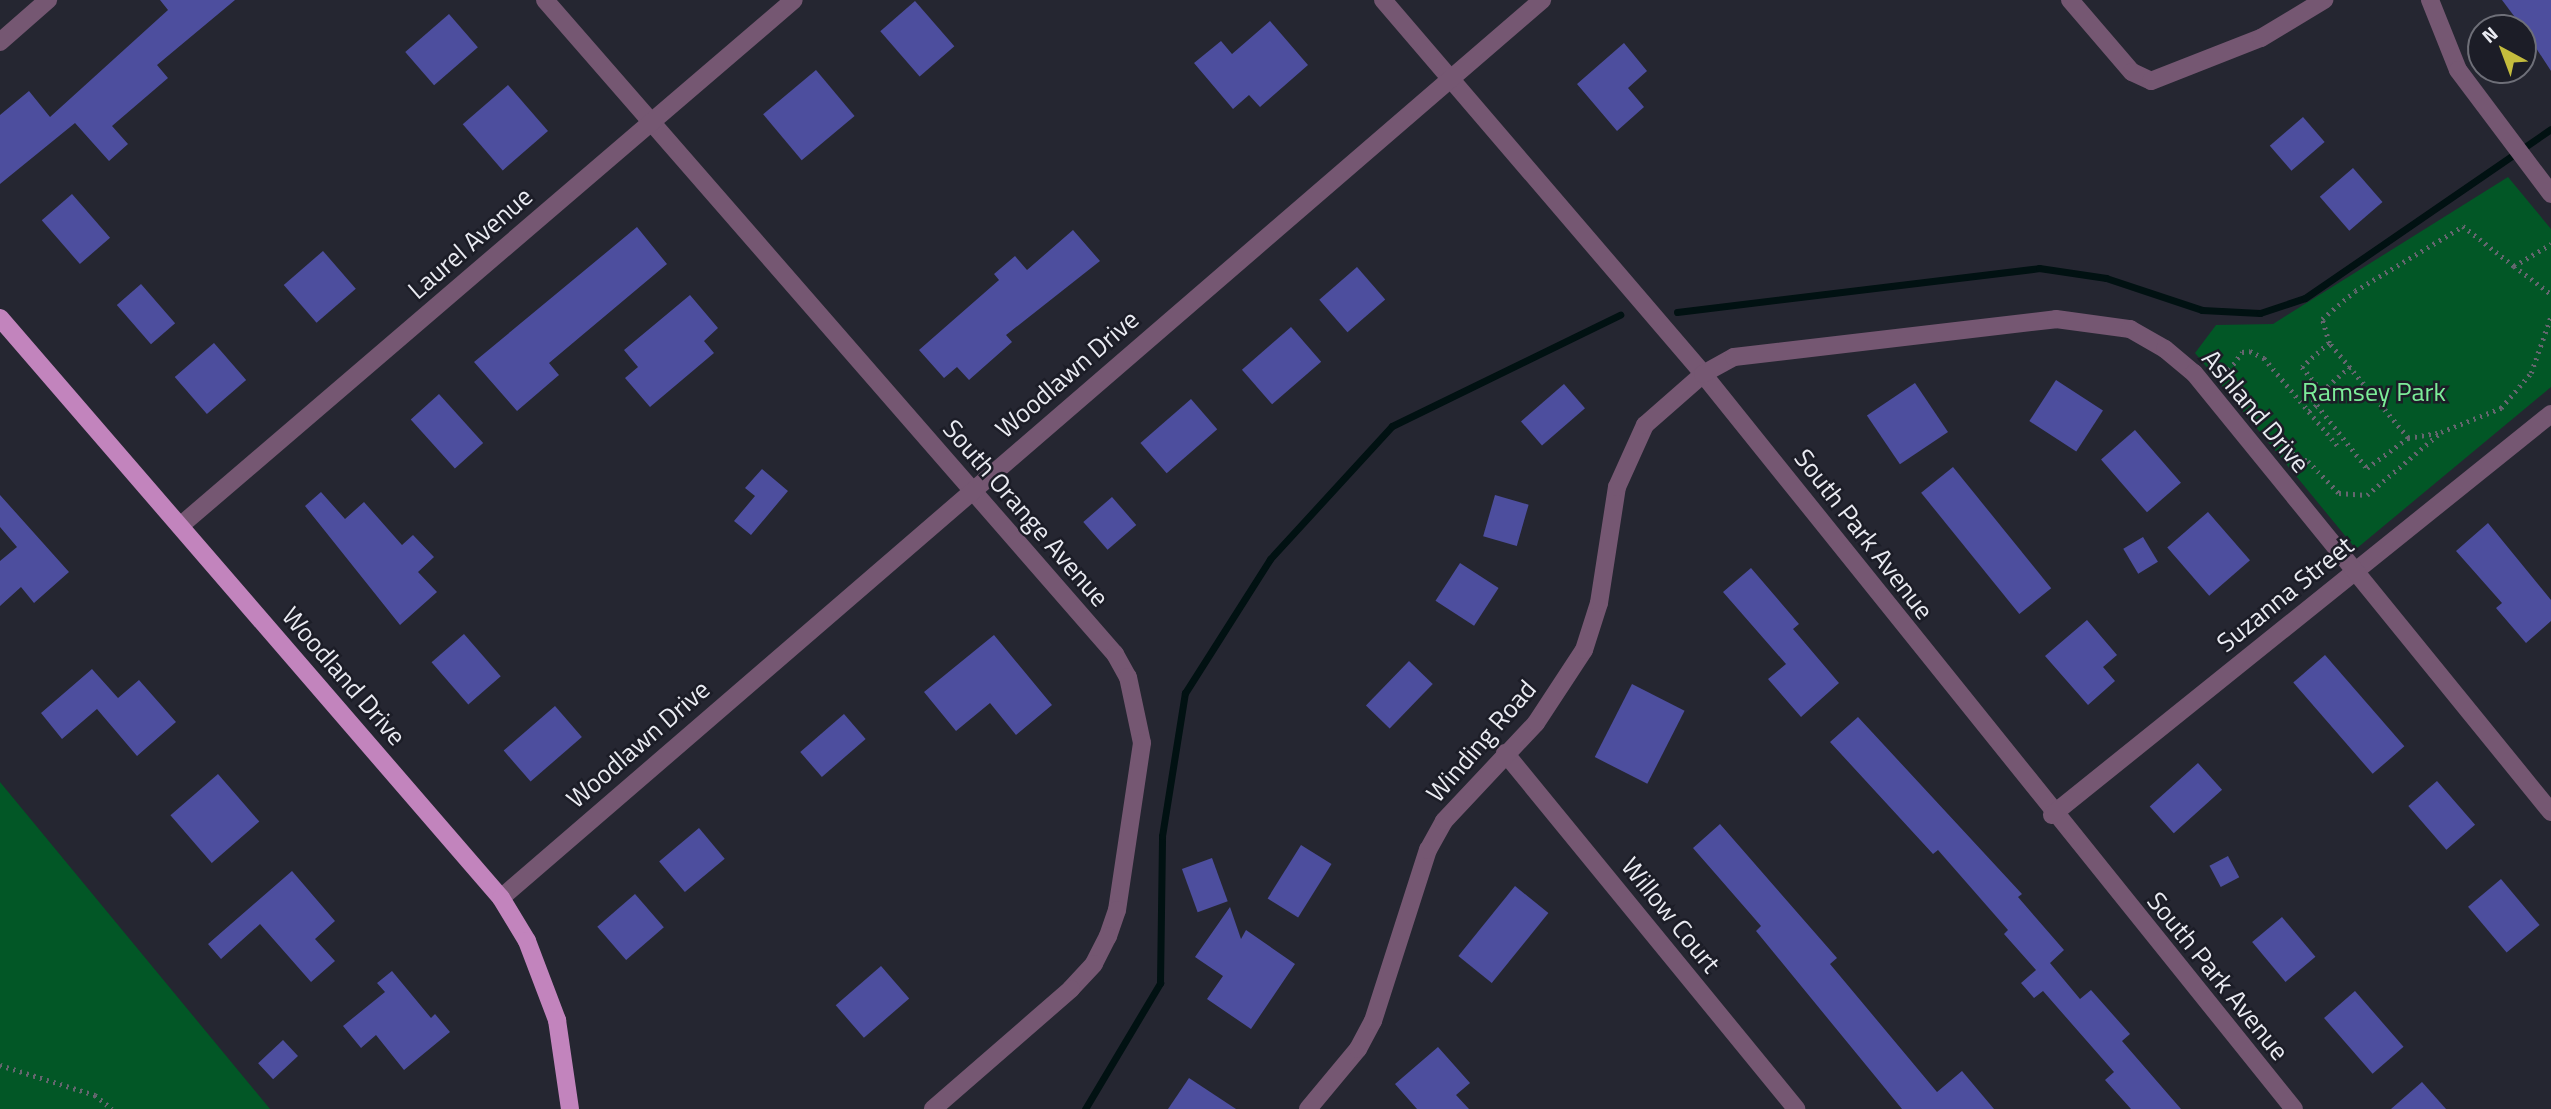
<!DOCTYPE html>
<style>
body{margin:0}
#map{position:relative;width:2551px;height:1109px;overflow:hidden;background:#252631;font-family:"Titillium Web",sans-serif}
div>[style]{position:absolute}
.green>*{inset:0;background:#025726}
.stream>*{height:7px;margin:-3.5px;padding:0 3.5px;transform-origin:3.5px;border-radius:3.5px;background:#011112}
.building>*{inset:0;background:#4d4e9e;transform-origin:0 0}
.path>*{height:4.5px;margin-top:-2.25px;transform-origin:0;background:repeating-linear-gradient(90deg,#65666f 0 2px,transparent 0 7px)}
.minor>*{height:18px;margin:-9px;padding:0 9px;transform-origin:9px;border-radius:9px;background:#755772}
.major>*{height:18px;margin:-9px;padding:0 9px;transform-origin:9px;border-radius:9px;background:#c284bd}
span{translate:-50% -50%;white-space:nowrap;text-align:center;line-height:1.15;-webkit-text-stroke:5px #1c1d27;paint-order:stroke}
.street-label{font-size:26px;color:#eaebf2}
.park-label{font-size:26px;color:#7ced99}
.north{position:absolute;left:2467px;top:14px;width:70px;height:70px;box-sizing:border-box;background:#1c1d27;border:2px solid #6e6f78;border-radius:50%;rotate:319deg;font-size:19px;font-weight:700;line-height:28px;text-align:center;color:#eaebf2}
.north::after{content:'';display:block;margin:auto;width:24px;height:32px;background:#c4bc3d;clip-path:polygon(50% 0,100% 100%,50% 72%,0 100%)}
</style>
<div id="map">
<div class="green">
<i style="clip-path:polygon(2508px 177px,2551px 229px,2551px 387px,2356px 549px,2195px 353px,2216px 325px,2273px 324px)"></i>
<i style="clip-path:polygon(0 782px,270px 1109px,0 1109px)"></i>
</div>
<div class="stream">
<i style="left:1677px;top:312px;width:365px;rotate:-6.9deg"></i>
<i style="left:2039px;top:268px;width:68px;rotate:8.5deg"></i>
<i style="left:2106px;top:278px;width:101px;rotate:18.4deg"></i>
<i style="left:2202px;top:310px;width:58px;rotate:3deg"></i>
<i style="left:2260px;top:313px;width:47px;rotate:-18.4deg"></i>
<i style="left:2305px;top:298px;width:298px;rotate:-34.5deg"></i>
<i style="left:1085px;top:1109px;width:147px;rotate:-59.2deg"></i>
<i style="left:1160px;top:983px;width:147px;rotate:-89.2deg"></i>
<i style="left:1162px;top:836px;width:145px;rotate:-80.9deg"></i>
<i style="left:1185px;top:693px;width:159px;rotate:-57.6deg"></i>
<i style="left:1270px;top:559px;width:180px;rotate:-47.5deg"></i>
<i style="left:1392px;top:426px;width:254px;rotate:-26deg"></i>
</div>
<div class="building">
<i style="clip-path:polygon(160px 0,235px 0,157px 65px,168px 78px,112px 126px,128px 144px,109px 161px,75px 123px,0 184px,0 115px,29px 91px,50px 117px,168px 10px)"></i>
<i style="clip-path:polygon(2502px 0,2551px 0,2551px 71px,2523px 28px)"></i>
<i style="left:915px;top:1px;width:60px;height:46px;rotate:49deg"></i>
<i style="left:449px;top:14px;width:44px;height:58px;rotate:49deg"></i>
<i style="clip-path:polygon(1270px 21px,1308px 65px,1260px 107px,1249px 95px,1233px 109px,1194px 63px,1221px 41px,1232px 54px)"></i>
<i style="clip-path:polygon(1624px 43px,1647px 71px,1628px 88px,1644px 107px,1617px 131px,1577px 84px)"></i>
<i style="left:816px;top:70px;width:60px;height:69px;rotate:50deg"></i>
<i style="left:508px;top:85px;width:61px;height:60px;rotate:49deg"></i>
<i style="left:2303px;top:117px;width:33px;height:44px;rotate:49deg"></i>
<i style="left:2353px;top:168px;width:45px;height:44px;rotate:49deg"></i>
<i style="left:72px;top:194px;width:58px;height:40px;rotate:49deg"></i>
<i style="clip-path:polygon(637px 227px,667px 264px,549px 363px,559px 375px,517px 411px,474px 362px)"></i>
<i style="clip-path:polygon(1073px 230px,1100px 261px,1006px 335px,1012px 342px,969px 380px,957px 367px,944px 378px,919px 350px,999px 280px,994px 274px,1015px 256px,1027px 270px)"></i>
<i style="left:323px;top:251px;width:50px;height:52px;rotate:49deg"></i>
<i style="left:1357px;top:267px;width:43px;height:50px;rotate:49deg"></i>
<i style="left:141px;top:284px;width:52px;height:32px;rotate:49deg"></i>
<i style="clip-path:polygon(690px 295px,718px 328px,704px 341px,714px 353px,650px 407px,625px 378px,638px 367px,624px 350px)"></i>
<i style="left:1291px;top:327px;width:46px;height:65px;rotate:49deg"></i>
<i style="left:214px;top:343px;width:49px;height:52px;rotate:49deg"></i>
<i style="left:2056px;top:380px;width:56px;height:49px;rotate:33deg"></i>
<i style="left:1915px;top:383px;width:59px;height:58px;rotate:56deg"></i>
<i style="left:1564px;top:384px;width:32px;height:57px;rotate:49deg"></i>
<i style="left:439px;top:394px;width:66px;height:38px;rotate:48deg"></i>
<i style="left:1191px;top:399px;width:40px;height:67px;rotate:49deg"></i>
<i style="left:2135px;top:430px;width:70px;height:45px;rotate:49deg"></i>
<i style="left:1953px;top:467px;width:156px;height:41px;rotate:51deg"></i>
<i style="clip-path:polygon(762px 469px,788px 491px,751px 535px,734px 521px,755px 496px,745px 488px)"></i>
<i style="clip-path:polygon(321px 492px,345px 519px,364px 502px,402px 545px,413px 535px,434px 557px,418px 572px,437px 592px,400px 625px,305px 506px)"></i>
<i style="clip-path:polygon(0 495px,69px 572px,34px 603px,21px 587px,0 606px,0 561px,17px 547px,0 527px)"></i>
<i style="left:1495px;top:495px;width:35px;height:43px;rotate:16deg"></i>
<i style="left:1112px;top:497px;width:37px;height:38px;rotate:49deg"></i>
<i style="left:2208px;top:512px;width:64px;height:54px;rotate:49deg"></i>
<i style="clip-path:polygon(2488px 523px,2551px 600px,2551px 621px,2526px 643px,2496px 608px,2502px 603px,2456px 551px)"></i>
<i style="left:2143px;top:537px;width:29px;height:23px;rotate:59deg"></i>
<i style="left:1460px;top:563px;width:46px;height:45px;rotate:33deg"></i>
<i style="clip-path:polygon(1751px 568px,1799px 624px,1793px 629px,1839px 683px,1801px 717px,1768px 679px,1786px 664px,1723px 592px)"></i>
<i style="clip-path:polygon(2087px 620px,2117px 655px,2103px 667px,2115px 681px,2088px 705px,2045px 656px)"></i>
<i style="left:464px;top:634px;width:56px;height:43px;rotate:49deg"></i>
<i style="clip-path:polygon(994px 635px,1052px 705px,1016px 735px,990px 703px,956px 731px,924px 692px)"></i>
<i style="left:2325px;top:655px;width:121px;height:42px;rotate:49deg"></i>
<i style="left:1409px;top:661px;width:33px;height:62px;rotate:44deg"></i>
<i style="clip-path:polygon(92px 669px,118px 698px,139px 680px,176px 722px,137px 756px,97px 709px,62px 739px,41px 713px)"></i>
<i style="left:1632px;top:684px;width:59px;height:82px;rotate:27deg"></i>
<i style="left:555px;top:706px;width:41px;height:68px;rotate:49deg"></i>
<i style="left:844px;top:714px;width:33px;height:58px;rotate:49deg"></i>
<i style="clip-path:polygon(1858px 717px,2022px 894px,2018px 897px,2064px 950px,2050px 963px,2080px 999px,2091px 990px,2130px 1034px,2122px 1041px,2181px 1109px,2131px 1109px,2105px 1080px,2114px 1072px,2043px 991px,2034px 998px,2021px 983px,2036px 970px,2004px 934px,2008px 930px,1938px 850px,1933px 854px,1830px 742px)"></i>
<i style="left:2198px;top:763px;width:36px;height:65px;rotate:48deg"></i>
<i style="left:218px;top:774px;width:63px;height:63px;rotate:49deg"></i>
<i style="left:2437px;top:781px;width:58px;height:38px;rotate:49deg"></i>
<i style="clip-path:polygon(1720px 824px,1837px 958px,1830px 964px,1937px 1092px,1962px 1071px,1994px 1109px,1902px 1109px,1756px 931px,1761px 926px,1693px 848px)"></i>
<i style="left:699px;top:828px;width:40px;height:52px;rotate:50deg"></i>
<i style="left:1301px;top:845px;width:36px;height:63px;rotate:32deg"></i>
<i style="left:2228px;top:856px;width:24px;height:21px;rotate:62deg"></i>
<i style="left:1212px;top:858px;width:46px;height:32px;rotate:70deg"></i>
<i style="clip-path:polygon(292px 871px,335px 921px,315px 939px,335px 961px,311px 982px,260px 924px,221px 959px,208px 944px)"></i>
<i style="left:2501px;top:879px;width:60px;height:43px;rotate:50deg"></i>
<i style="left:1515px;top:886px;width:43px;height:90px;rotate:39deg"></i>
<i style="left:635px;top:894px;width:44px;height:50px;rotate:49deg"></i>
<i style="clip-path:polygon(1230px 907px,1241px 939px,1246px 930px,1295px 964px,1251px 1029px,1207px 999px,1223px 976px,1195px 957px)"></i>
<i style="left:2282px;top:917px;width:52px;height:39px;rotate:50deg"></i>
<i style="left:881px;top:966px;width:43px;height:60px;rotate:49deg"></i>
<i style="clip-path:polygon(392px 971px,431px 1018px,435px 1014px,450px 1032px,404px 1070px,376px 1035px,361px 1048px,343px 1026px,385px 992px,377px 983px)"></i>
<i style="left:2355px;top:991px;width:74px;height:41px;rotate:49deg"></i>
<i style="left:283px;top:1040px;width:22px;height:34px;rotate:47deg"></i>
<i style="clip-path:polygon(1438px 1047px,1470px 1083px,1456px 1095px,1469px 1109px,1417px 1109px,1395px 1084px)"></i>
<i style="clip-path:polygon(1189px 1078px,1236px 1109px,1168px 1109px)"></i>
<i style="clip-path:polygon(2422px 1082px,2446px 1109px,2391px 1109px)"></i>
</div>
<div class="path">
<i style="left:2514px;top:266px;width:46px;rotate:37.1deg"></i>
<i style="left:2329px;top:343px;width:25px;rotate:-106deg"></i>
<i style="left:2322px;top:319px;width:43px;rotate:-40.3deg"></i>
<i style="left:2355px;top:291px;width:126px;rotate:-31deg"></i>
<i style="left:2463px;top:226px;width:65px;rotate:38.1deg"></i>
<i style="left:2514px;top:266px;width:43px;rotate:-30.7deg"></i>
<i style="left:2322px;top:391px;width:37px;rotate:-41deg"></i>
<i style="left:2241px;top:397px;width:30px;rotate:-114deg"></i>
<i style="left:2229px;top:370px;width:22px;rotate:-54deg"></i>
<i style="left:2242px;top:352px;width:8px;rotate:-7deg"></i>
<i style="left:2250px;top:351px;width:16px;rotate:27deg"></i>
<i style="left:2264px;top:358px;width:114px;rotate:50deg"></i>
<i style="left:2309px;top:411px;width:10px;rotate:-37deg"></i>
<i style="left:2317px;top:405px;width:80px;rotate:51.6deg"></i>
<i style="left:2367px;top:468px;width:51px;rotate:-36.2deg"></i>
<i style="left:2408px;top:438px;width:124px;rotate:-129.7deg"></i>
<i style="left:2329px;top:343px;width:36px;rotate:138deg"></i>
<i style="left:2302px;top:367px;width:31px;rotate:50deg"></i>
<i style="left:2322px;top:391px;width:12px;rotate:138deg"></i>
<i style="left:2313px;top:399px;width:7px;rotate:56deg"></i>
<i style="left:2408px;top:438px;width:34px;rotate:-10deg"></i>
<i style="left:2441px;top:432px;width:65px;rotate:-21.8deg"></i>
<i style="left:2501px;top:408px;width:46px;rotate:-49.4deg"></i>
<i style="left:2531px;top:373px;width:60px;rotate:-70.7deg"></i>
<i style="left:2286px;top:457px;width:7px;rotate:-34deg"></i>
<i style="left:2292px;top:453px;width:18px;rotate:27deg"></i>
<i style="left:2308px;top:461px;width:45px;rotate:45.9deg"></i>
<i style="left:2339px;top:493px;width:28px;rotate:4deg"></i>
<i style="left:2367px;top:495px;width:97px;rotate:-40.4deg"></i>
<i style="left:0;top:1065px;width:100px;rotate:17.5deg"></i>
<i style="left:95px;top:1095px;width:22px;rotate:39deg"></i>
</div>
<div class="minor">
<i style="left:545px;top:0;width:868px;rotate:48.93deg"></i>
<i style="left:1115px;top:654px;width:26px;rotate:61deg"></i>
<i style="left:1128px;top:677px;width:67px;rotate:78deg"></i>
<i style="left:1142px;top:743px;width:169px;rotate:98.5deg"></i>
<i style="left:1117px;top:910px;width:28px;rotate:109deg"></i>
<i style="left:1108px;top:936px;width:31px;rotate:117deg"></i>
<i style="left:1094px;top:964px;width:34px;rotate:133deg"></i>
<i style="left:1071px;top:989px;width:183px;rotate:139deg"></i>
<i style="left:1383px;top:0;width:492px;rotate:49.4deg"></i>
<i style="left:1703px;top:374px;width:943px;rotate:51.2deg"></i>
<i style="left:2070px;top:0;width:95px;rotate:49.3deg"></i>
<i style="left:2132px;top:72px;width:21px;rotate:25deg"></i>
<i style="left:2151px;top:81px;width:118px;rotate:-21.4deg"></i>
<i style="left:2261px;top:38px;width:74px;rotate:-31.1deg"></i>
<i style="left:2430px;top:0;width:75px;rotate:68.2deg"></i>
<i style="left:2458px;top:70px;width:155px;rotate:53.1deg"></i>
<i style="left:0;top:42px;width:64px;rotate:-41.2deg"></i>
<i style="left:180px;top:526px;width:808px;rotate:-40.59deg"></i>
<i style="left:1505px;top:753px;width:460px;rotate:50.7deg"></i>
<i style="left:2052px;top:815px;width:640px;rotate:-38.79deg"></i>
<i style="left:501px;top:898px;width:1375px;rotate:-40.78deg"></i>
<i style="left:1308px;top:1109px;width:78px;rotate:-50.2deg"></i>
<i style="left:1358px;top:1049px;width:32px;rotate:-62deg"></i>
<i style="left:1373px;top:1021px;width:180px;rotate:-72.2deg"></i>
<i style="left:1428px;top:850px;width:33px;rotate:-61deg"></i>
<i style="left:1444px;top:821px;width:134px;rotate:-46.8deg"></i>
<i style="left:1536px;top:723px;width:87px;rotate:-56.7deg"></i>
<i style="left:1584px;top:650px;width:49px;rotate:-72.3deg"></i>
<i style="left:1599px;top:603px;width:117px;rotate:-81.2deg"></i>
<i style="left:1617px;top:487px;width:68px;rotate:-65.7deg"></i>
<i style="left:1645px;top:425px;width:77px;rotate:-41.3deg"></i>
<i style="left:1703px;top:374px;width:35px;rotate:-29deg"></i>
<i style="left:1734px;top:357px;width:324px;rotate:-6.7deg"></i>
<i style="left:2056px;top:319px;width:75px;rotate:7.7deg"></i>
<i style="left:2130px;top:329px;width:40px;rotate:29.7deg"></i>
<i style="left:2165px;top:349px;width:38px;rotate:40deg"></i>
<i style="left:2194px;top:373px;width:566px;rotate:50.88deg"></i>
</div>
<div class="major">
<i style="left:0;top:318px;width:766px;rotate:49.18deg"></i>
<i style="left:501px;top:898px;width:50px;rotate:58.8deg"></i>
<i style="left:527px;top:941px;width:85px;rotate:69.2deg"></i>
<i style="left:557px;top:1020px;width:90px;rotate:81.7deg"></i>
</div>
<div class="street-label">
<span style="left:470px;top:243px;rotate:-41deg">Laurel Avenue</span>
<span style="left:1067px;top:374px;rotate:-41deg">Woodlawn Drive</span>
<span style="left:2256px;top:411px;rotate:50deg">Ashland Drive</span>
<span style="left:1026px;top:513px;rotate:49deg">South Orange Avenue</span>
<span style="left:1864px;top:534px;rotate:52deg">South Park Avenue</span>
<span style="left:2285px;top:594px;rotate:-39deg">Suzanna Street</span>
<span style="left:344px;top:676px;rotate:49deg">Woodland Drive</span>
<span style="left:1481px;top:741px;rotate:-49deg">Winding Road</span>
<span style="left:638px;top:744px;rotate:-41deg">Woodlawn Drive</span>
<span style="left:1671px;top:915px;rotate:51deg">Willow Court</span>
<span style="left:2218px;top:976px;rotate:51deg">South Park Avenue</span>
</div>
<div class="park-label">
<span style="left:2374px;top:392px">Ramsey Park</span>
</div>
<div class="north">N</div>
</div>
